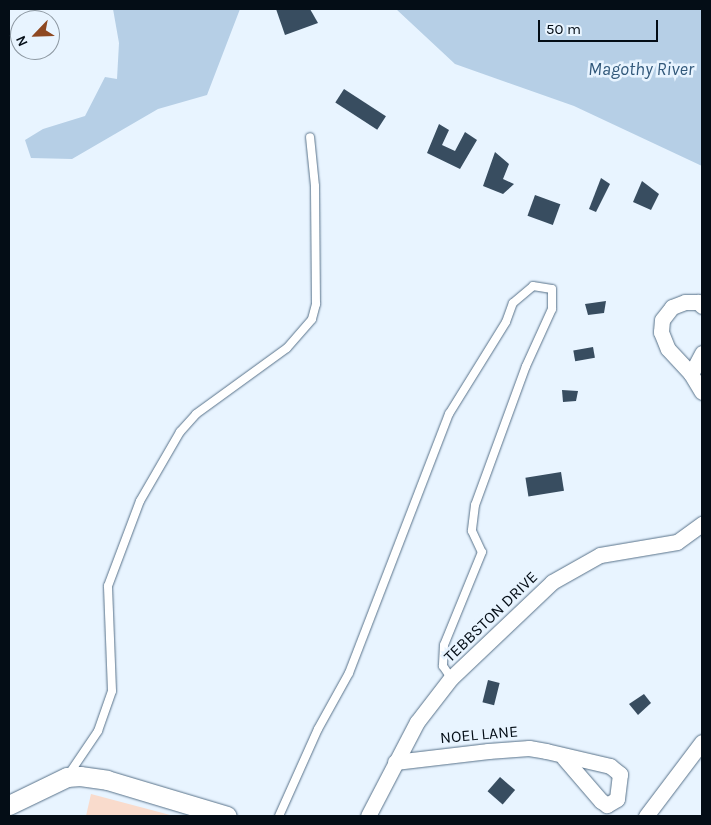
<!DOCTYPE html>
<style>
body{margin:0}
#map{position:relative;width:711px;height:825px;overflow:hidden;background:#e8f4ff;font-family:Karla,sans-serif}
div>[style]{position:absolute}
.green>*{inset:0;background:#f9dbcc}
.water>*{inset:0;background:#b6cfe6}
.building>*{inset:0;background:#384d60;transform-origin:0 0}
.roads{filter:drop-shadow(0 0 1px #58728a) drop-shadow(0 0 1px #58728a)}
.service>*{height:8px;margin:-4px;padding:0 4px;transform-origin:4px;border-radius:4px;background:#fff}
.minor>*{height:15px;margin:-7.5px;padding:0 7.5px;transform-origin:7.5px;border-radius:7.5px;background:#fff}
.tertiary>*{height:19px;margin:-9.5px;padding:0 9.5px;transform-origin:9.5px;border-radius:9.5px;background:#fff}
span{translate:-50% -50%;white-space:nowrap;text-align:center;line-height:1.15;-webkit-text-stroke:5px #e8f4ff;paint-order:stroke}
.street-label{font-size:16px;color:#040d16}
.water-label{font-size:18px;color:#31587a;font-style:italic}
.frame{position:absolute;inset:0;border:10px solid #040d16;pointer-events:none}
.north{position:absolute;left:10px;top:10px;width:50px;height:50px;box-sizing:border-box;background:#e8f4ff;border:1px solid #8d98a2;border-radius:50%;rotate:246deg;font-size:14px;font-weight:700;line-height:20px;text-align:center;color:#040d16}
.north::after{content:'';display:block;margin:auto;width:18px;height:22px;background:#8e4821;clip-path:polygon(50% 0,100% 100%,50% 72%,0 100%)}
.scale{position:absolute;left:538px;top:20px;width:120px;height:22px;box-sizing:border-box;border:2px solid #040d16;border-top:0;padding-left:6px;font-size:15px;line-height:18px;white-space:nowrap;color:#040d16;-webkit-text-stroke:4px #e8f4ff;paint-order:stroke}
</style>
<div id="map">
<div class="green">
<i style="clip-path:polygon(91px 794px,174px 816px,86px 816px)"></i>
</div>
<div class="water">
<i style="clip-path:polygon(113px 9px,240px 9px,207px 95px,158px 109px,72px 159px,31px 158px,25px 140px,43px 129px,85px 116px,105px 77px,117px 79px,119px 43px)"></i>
<i style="clip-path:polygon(396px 9px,702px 9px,702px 166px,574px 106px,455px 64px)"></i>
</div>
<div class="building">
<i style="clip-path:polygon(276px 9px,310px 9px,318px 23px,285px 35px)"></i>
<i style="left:344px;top:89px;width:50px;height:16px;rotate:33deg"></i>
<i style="clip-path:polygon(439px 124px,449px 130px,442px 145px,455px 151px,465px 132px,477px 140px,460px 169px,427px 153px)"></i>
<i style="clip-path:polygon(495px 152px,509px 164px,503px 179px,514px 184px,503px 194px,483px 186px)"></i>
<i style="clip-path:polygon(601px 178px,610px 184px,596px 212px,589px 209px)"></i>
<i style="clip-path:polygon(642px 181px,659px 194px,651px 210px,633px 202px)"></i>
<i style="left:535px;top:195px;width:27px;height:22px;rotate:20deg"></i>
<i style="clip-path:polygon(606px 301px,604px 313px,588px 315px,585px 304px)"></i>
<i style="left:593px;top:347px;width:11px;height:20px;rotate:80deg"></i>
<i style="clip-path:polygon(562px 390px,578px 391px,576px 401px,563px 402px)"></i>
<i style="left:561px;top:472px;width:19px;height:36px;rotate:81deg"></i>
<i style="left:488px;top:680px;width:12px;height:23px;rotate:14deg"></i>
<i style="clip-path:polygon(644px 694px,651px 703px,638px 715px,629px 704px)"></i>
<i style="left:500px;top:777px;width:20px;height:19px;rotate:41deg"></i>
</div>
<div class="roads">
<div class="service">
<i style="left:69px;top:774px;width:52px;rotate:-56deg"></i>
<i style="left:98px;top:731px;width:42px;rotate:-70.7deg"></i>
<i style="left:112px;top:691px;width:105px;rotate:-92.2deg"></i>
<i style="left:108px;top:586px;width:91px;rotate:-69.4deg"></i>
<i style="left:140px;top:501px;width:80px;rotate:-59.9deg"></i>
<i style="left:180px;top:432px;width:24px;rotate:-48deg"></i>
<i style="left:196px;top:414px;width:112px;rotate:-36deg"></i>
<i style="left:287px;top:348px;width:38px;rotate:-49deg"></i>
<i style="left:312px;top:319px;width:16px;rotate:-75deg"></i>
<i style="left:316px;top:304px;width:118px;rotate:-90.5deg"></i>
<i style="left:315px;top:186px;width:49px;rotate:-95.8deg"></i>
<i style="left:279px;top:816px;width:95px;rotate:-65.9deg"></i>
<i style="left:318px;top:729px;width:64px;rotate:-61deg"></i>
<i style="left:349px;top:673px;width:278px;rotate:-68.9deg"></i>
<i style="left:449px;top:414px;width:108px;rotate:-58.2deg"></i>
<i style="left:506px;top:322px;width:20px;rotate:-70deg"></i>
<i style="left:513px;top:303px;width:26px;rotate:-40deg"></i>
<i style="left:533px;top:286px;width:19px;rotate:9deg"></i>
<i style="left:552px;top:289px;width:20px;rotate:90deg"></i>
<i style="left:552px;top:309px;width:63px;rotate:114.5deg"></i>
<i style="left:526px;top:366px;width:148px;rotate:110.1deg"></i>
<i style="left:475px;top:505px;width:26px;rotate:97deg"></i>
<i style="left:472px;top:531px;width:23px;rotate:65deg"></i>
<i style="left:482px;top:552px;width:100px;rotate:112.2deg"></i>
<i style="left:444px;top:645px;width:21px;rotate:93deg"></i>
<i style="left:443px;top:666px;width:14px;rotate:56deg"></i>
</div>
<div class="minor">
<i style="left:702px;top:306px;width:6px;rotate:-135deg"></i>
<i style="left:698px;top:302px;width:13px;rotate:180deg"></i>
<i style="left:685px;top:302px;width:14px;rotate:159deg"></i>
<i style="left:672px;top:307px;width:16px;rotate:128deg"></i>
<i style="left:662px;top:320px;width:12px;rotate:95deg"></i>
<i style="left:661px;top:332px;width:18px;rotate:68deg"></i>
<i style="left:668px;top:349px;width:34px;rotate:47deg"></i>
<i style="left:691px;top:374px;width:21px;rotate:59deg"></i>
<i style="left:691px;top:374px;width:24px;rotate:-62deg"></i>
<i style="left:395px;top:762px;width:94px;rotate:-6.7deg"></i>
<i style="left:488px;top:751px;width:41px;rotate:-4.2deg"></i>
<i style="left:529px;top:748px;width:17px;rotate:10deg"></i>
<i style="left:546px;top:751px;width:66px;rotate:13.2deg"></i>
<i style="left:610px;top:766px;width:13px;rotate:39deg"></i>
<i style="left:620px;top:774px;width:25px;rotate:97deg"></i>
<i style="left:617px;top:799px;width:12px;rotate:149deg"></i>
<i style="left:607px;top:805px;width:7px;rotate:-146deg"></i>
<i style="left:601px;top:801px;width:57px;rotate:-130.7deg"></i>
<i style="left:368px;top:816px;width:106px;rotate:-62.5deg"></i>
<i style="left:417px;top:722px;width:56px;rotate:-52.3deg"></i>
<i style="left:451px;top:678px;width:139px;rotate:-43.5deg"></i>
<i style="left:552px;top:582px;width:55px;rotate:-29.4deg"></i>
<i style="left:600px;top:555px;width:78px;rotate:-9.6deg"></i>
<i style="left:677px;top:542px;width:31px;rotate:-36deg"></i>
<i style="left:646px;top:816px;width:93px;rotate:-52.9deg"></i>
</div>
<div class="tertiary">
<i style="left:9px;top:805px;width:64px;rotate:-25.8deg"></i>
<i style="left:67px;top:777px;width:13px;rotate:-4deg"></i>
<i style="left:80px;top:776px;width:27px;rotate:8deg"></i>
<i style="left:107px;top:780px;width:125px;rotate:16.7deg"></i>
</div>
</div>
<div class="street-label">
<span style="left:491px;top:617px;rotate:-44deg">TEBBSTON DRIVE</span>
<span style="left:479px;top:735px;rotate:-5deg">NOEL LANE</span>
</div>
<div class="water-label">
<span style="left:641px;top:69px">Magothy River</span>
</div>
<div class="frame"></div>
<div class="north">N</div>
<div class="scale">50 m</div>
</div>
